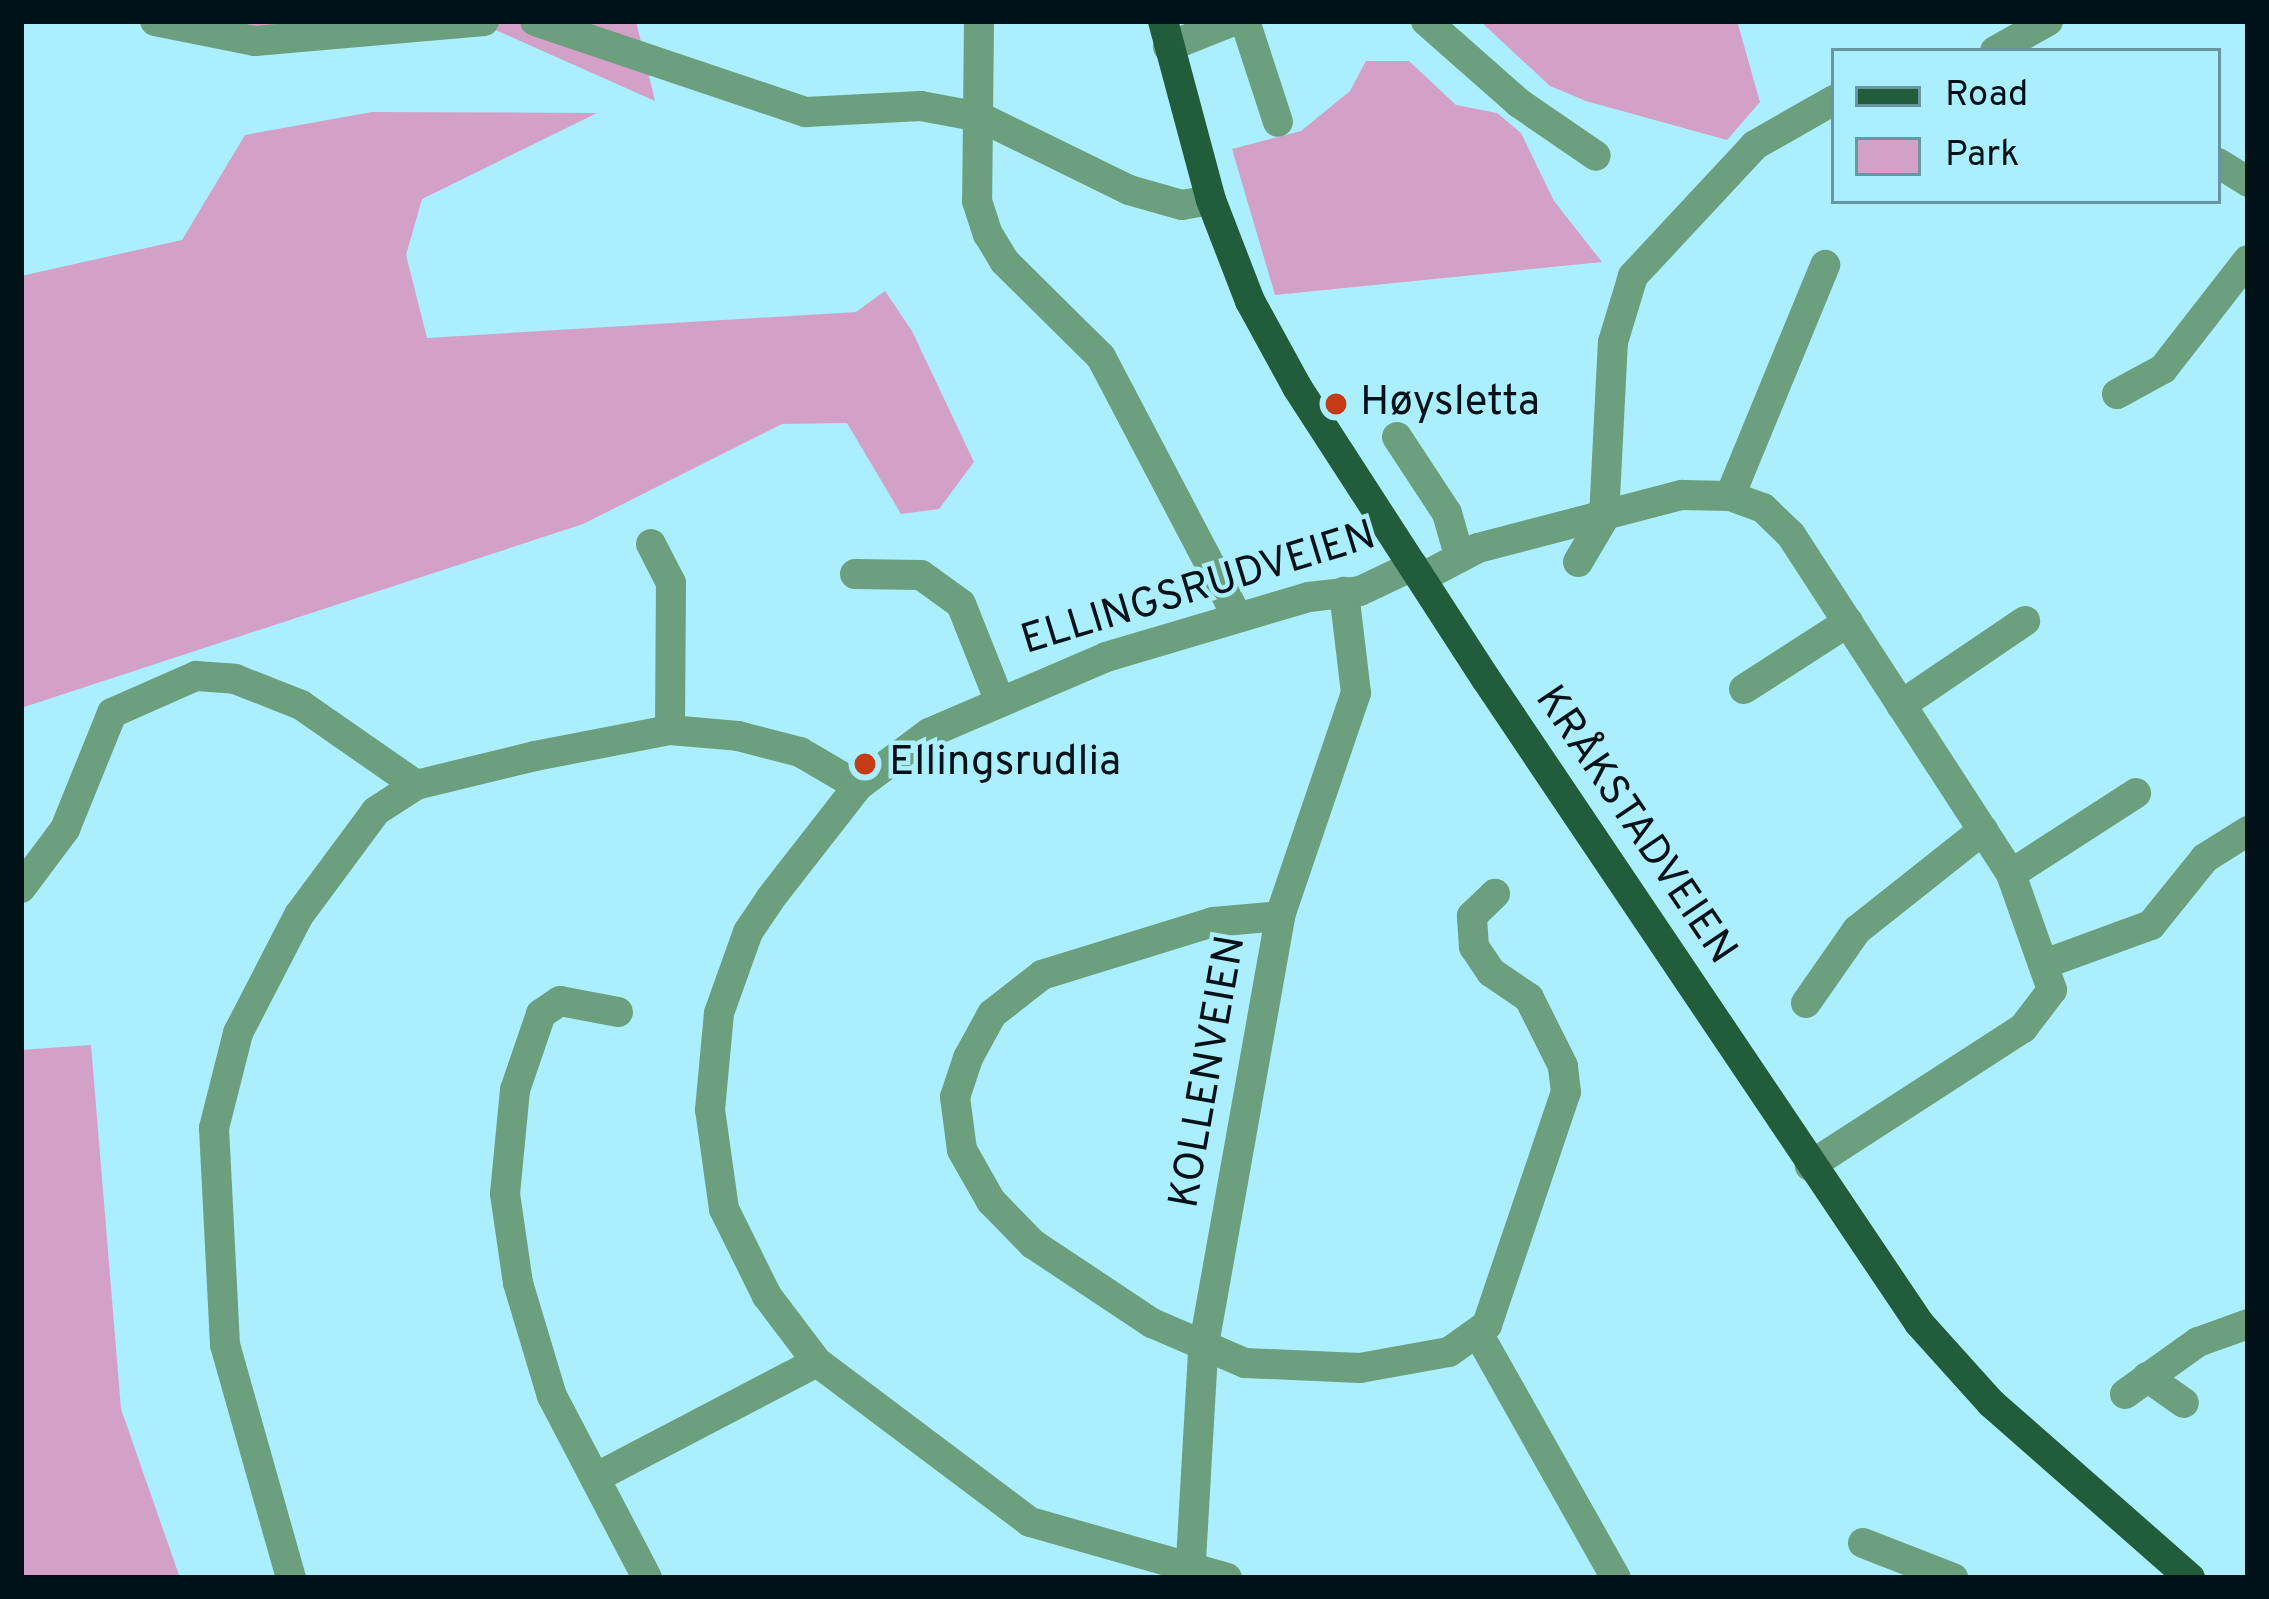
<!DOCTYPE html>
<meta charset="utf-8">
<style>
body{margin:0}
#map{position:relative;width:2269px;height:1599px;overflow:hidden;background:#abeefe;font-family:Overpass,sans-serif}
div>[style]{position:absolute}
.green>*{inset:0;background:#d3a1c7}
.minor>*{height:30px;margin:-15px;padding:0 15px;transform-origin:15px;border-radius:15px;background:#6b9f7d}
.major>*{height:30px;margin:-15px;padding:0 15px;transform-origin:15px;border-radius:15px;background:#215d3a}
.dots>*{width:33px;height:33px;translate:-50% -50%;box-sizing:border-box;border:6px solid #abeefe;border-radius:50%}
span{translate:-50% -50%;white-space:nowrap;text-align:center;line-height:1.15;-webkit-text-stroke:9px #abeefe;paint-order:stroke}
.poi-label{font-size:42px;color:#001117}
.left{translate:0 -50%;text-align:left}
.street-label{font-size:42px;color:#001117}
.frame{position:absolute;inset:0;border:24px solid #001117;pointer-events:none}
.legend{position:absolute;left:1831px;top:48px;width:390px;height:156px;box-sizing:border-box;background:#abeefe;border:3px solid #6796a2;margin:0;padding:15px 21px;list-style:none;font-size:36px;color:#001117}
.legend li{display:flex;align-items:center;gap:24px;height:60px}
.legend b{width:60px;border:3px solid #6796a2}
</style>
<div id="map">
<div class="green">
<i style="clip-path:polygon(150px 21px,636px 21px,655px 101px,482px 24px,334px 44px)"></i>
<i style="clip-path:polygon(1480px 21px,1737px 21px,1760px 102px,1727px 140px,1586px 101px,1550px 86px)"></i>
<i style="clip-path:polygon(1366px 61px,1409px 61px,1456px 105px,1497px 113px,1521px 133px,1554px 201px,1602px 262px,1275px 295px,1232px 149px,1301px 131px,1350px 91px)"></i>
<i style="clip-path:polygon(372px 112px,597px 113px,422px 199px,406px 255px,427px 338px,856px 312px,885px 291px,912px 331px,974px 462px,939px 509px,901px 514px,847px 423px,782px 424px,583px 524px,21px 708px,21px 276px,182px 240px,245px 135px)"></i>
<i style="clip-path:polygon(91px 1045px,121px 1409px,180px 1578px,21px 1578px,21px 1050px)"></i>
</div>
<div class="minor">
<i style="left:155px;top:21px;width:102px;rotate:11.3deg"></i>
<i style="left:255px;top:41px;width:230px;rotate:-5deg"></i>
<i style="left:535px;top:21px;width:286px;rotate:18.6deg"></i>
<i style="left:806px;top:112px;width:115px;rotate:-3deg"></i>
<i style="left:921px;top:106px;width:60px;rotate:10.6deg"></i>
<i style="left:980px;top:117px;width:166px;rotate:26.1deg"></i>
<i style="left:1129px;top:190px;width:55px;rotate:15.8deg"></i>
<i style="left:1182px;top:205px;width:29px;rotate:-10deg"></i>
<i style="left:979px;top:21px;width:180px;rotate:90.6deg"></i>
<i style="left:977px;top:201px;width:35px;rotate:72deg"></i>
<i style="left:988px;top:234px;width:31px;rotate:59deg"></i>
<i style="left:1004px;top:261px;width:136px;rotate:44.7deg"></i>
<i style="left:1101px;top:357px;width:293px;rotate:62.3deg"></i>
<i style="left:1245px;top:21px;width:106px;rotate:71.9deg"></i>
<i style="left:1426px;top:21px;width:124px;rotate:41.4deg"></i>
<i style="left:1519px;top:103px;width:93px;rotate:34.5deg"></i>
<i style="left:1168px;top:47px;width:70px;rotate:-21.8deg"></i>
<i style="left:1995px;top:51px;width:61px;rotate:-29.5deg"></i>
<i style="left:2218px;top:163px;width:36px;rotate:32deg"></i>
<i style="left:2117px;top:394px;width:52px;rotate:-28.5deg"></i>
<i style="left:2163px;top:369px;width:138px;rotate:-52.1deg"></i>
<i style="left:1397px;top:437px;width:91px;rotate:56.7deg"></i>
<i style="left:1447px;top:513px;width:44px;rotate:74.1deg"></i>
<i style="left:1730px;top:496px;width:250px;rotate:-67.6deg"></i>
<i style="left:651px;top:544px;width:44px;rotate:62.9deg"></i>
<i style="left:671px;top:583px;width:147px;rotate:90.4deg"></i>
<i style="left:1578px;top:562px;width:51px;rotate:-59.4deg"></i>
<i style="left:1604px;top:518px;width:176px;rotate:-87.1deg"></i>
<i style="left:1613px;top:342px;width:69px;rotate:-73.1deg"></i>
<i style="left:1633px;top:276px;width:179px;rotate:-47deg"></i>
<i style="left:1755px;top:145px;width:91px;rotate:-29.7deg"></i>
<i style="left:855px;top:574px;width:66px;rotate:0.9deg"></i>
<i style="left:921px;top:575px;width:49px;rotate:35.9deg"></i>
<i style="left:961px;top:604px;width:100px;rotate:68.3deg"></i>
<i style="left:1421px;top:578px;width:64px;rotate:-27.8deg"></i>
<i style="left:1478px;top:548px;width:211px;rotate:-14.6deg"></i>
<i style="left:1682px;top:495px;width:48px;rotate:1.2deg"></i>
<i style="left:1730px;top:496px;width:35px;rotate:20deg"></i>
<i style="left:1763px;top:508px;width:39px;rotate:44deg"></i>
<i style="left:1791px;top:535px;width:404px;rotate:57deg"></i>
<i style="left:2011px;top:874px;width:123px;rotate:70.5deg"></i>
<i style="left:2052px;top:990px;width:48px;rotate:127.3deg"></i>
<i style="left:2023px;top:1028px;width:254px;rotate:147.1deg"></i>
<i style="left:1744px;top:689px;width:124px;rotate:-32.8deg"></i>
<i style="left:1901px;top:705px;width:150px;rotate:-34.1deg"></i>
<i style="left:2011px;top:874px;width:149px;rotate:-32.9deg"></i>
<i style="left:21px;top:888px;width:74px;rotate:-53.3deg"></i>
<i style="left:65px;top:829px;width:125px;rotate:-67.9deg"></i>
<i style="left:112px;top:713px;width:92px;rotate:-23.8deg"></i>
<i style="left:196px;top:676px;width:39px;rotate:4deg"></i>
<i style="left:235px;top:679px;width:71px;rotate:21.5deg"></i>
<i style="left:301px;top:705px;width:140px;rotate:34.8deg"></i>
<i style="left:1280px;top:916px;width:67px;rotate:174.9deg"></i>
<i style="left:1213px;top:922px;width:179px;rotate:162.8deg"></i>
<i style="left:1042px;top:975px;width:63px;rotate:142deg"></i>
<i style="left:992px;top:1014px;width:50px;rotate:118.6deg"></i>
<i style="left:968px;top:1058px;width:41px;rotate:108.4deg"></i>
<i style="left:955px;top:1097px;width:53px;rotate:82.5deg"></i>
<i style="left:962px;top:1150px;width:59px;rotate:60.4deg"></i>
<i style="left:991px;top:1201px;width:60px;rotate:45.7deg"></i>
<i style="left:1033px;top:1244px;width:143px;rotate:33.6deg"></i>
<i style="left:1152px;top:1323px;width:101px;rotate:23.3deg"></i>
<i style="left:1245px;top:1363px;width:115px;rotate:2.5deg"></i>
<i style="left:1360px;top:1368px;width:90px;rotate:-10.2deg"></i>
<i style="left:1449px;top:1352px;width:47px;rotate:-35.4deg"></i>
<i style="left:1487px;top:1325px;width:246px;rotate:-71.3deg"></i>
<i style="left:1566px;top:1092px;width:26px;rotate:-97deg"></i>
<i style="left:1563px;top:1066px;width:76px;rotate:-116.6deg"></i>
<i style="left:1529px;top:998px;width:46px;rotate:-145.6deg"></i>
<i style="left:1491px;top:972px;width:30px;rotate:-124deg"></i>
<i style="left:1474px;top:947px;width:31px;rotate:-94deg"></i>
<i style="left:1472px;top:916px;width:32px;rotate:-44deg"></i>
<i style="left:2047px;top:963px;width:111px;rotate:-20.1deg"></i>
<i style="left:2151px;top:925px;width:86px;rotate:-51.1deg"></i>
<i style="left:2205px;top:858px;width:51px;rotate:-32.1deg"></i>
<i style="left:1806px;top:1003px;width:89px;rotate:-55.1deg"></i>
<i style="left:1857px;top:930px;width:161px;rotate:-38.4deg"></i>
<i style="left:618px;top:1012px;width:59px;rotate:-169.3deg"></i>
<i style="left:560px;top:1001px;width:23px;rotate:146deg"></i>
<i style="left:541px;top:1014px;width:80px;rotate:108.9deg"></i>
<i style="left:515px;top:1090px;width:104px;rotate:95.5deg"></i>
<i style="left:505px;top:1194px;width:90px;rotate:81.7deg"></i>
<i style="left:518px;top:1283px;width:118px;rotate:73.3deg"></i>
<i style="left:552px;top:1396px;width:205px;rotate:62.4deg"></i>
<i style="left:1479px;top:1335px;width:279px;rotate:60.6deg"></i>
<i style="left:2147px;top:1377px;width:45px;rotate:35.1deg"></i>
<i style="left:2125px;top:1394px;width:90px;rotate:-35.5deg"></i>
<i style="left:2198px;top:1342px;width:53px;rotate:-19.8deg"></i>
<i style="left:595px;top:1478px;width:250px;rotate:-27.6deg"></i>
<i style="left:1863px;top:1543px;width:97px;rotate:21.3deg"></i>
<i style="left:291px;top:1578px;width:242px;rotate:-105.8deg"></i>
<i style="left:225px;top:1345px;width:217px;rotate:-92.9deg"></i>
<i style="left:214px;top:1128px;width:98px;rotate:-75.8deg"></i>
<i style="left:238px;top:1033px;width:133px;rotate:-62.7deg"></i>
<i style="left:299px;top:915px;width:129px;rotate:-53.5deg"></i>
<i style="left:376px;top:811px;width:48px;rotate:-33deg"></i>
<i style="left:416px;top:785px;width:122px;rotate:-13.7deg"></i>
<i style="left:535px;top:756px;width:137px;rotate:-10.9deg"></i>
<i style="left:670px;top:730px;width:68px;rotate:5deg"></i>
<i style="left:738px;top:736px;width:64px;rotate:14.5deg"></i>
<i style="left:800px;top:752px;width:67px;rotate:30.4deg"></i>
<i style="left:1190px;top:1578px;width:228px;rotate:-86.7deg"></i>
<i style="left:1203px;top:1350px;width:441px;rotate:-79.9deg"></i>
<i style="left:1280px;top:916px;width:236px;rotate:-71.2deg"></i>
<i style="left:1356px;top:693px;width:102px;rotate:-96.8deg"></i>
<i style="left:1227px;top:1578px;width:205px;rotate:-164.1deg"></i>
<i style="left:1030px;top:1522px;width:266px;rotate:-143.1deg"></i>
<i style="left:817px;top:1362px;width:83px;rotate:-127.1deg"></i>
<i style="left:767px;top:1296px;width:97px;rotate:-116.3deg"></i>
<i style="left:724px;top:1209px;width:100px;rotate:-98deg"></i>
<i style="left:710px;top:1110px;width:97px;rotate:-84.7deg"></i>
<i style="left:719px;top:1013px;width:86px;rotate:-70.3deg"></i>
<i style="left:748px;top:932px;width:40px;rotate:-56deg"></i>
<i style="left:770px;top:899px;width:143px;rotate:-52.1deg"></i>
<i style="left:858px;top:786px;width:89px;rotate:-36.7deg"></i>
<i style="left:929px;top:733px;width:193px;rotate:-23.2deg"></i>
<i style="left:1106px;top:657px;width:212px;rotate:-16.5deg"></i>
<i style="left:1309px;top:597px;width:51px;rotate:-6.7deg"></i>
<i style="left:1360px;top:591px;width:59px;rotate:-25.3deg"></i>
</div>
<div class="major">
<i style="left:1163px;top:21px;width:185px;rotate:75deg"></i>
<i style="left:1211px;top:200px;width:108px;rotate:68.9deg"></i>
<i style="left:1250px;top:301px;width:98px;rotate:61.3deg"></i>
<i style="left:1297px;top:387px;width:348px;rotate:57.1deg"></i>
<i style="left:1486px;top:679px;width:776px;rotate:56.08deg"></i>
<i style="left:1919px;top:1323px;width:108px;rotate:48deg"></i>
<i style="left:1991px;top:1403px;width:265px;rotate:41.3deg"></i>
</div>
<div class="dots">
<i style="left:1336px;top:404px;background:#c43b16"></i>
<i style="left:865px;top:764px;background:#c43b16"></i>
</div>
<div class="poi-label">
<span class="left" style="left:1360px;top:404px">Høysletta</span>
<span class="left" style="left:889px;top:764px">Ellingsrudlia</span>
</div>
<div class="street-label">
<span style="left:1199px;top:590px;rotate:-17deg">ELLINGSRUDVEIEN</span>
<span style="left:1634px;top:826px;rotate:56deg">KRÅKSTADVEIEN</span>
<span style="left:1210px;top:1072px;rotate:-80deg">KOLLENVEIEN</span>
</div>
<div class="frame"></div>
<ul class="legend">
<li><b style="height:15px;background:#215d3a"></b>Road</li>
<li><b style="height:33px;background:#d3a1c7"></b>Park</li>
</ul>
</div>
